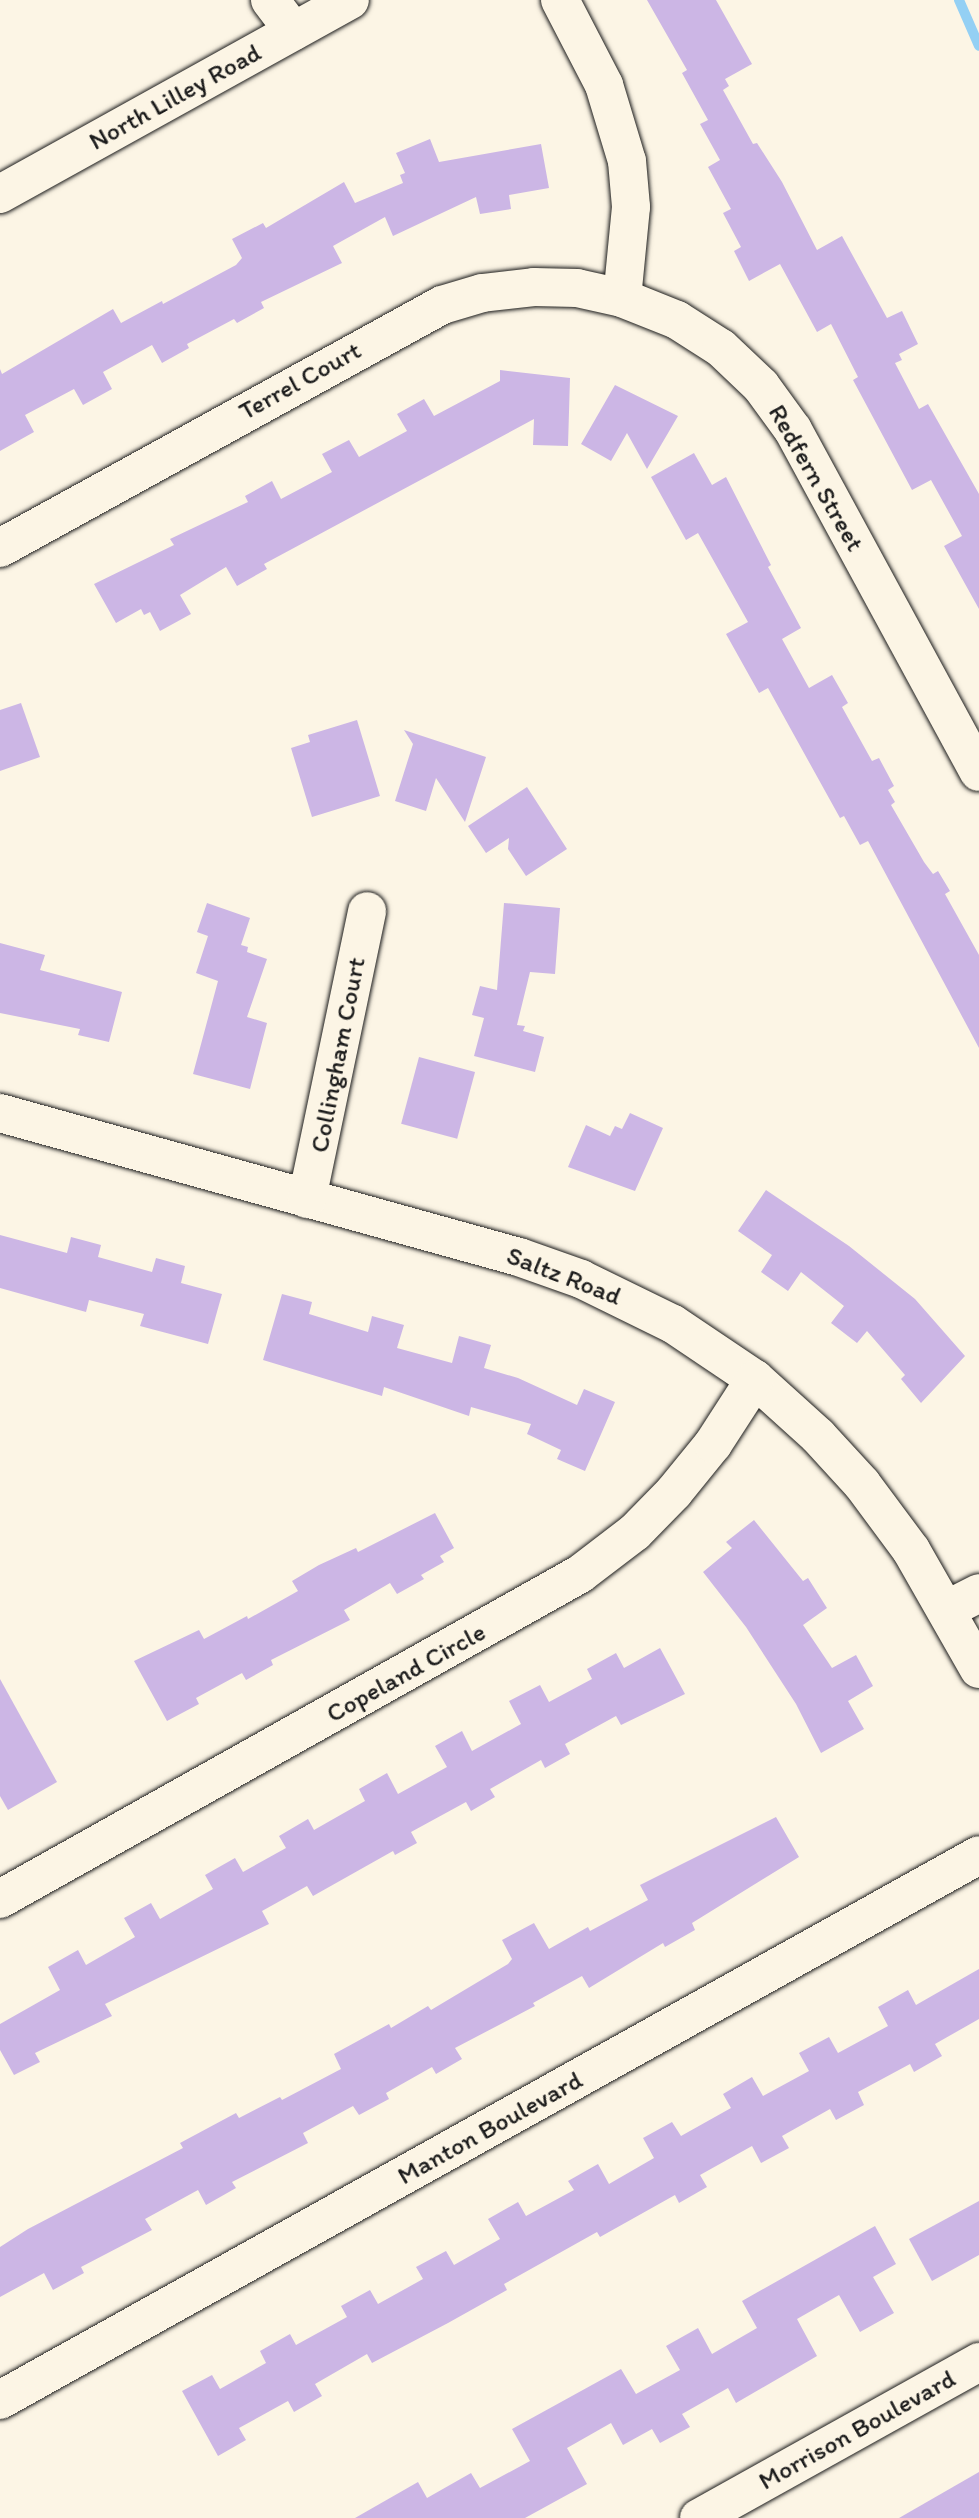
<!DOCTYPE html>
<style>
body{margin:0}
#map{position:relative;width:979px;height:2518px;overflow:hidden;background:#fcf5e5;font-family:Itim,sans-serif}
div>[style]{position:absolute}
.stream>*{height:10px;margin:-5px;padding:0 5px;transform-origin:5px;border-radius:5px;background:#94d0f4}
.building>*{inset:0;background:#ccb6e5;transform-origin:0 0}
.roads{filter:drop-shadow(0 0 2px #1c1c1c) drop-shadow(0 0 2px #1c1c1c)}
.minor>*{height:38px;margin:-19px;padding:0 19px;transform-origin:19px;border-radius:19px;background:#fcf5e5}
span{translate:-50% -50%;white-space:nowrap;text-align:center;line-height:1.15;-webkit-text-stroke:6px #fcf5e5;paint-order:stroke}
.street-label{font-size:26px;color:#1c1c1c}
</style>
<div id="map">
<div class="stream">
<i style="left:959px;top:0;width:50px;rotate:66.5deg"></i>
</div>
<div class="building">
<i style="clip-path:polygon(647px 0,716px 0,752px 64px,725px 79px,729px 86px,723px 90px,753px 144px,757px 143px,782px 182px,817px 250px,842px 236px,887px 318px,902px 311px,918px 344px,899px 354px,902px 360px,895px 363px,919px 409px,928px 404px,979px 494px,979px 609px,944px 546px,962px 536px,931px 480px,912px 490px,853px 380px,858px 377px,831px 324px,817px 332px,780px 264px,749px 281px,734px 251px,741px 247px,723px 213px,731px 209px,708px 167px,720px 160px,700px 124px,708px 120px,682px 73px,687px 70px)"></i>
<i style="clip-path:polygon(430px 139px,439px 162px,541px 144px,549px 188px,509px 195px,511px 209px,480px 214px,476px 197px,393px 236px,385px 217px,333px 246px,342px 263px,261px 302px,264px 308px,237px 323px,234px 319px,187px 344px,189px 348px,162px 363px,152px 345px,103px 372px,112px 389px,83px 405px,74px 389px,25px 415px,34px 432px,0 451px,0 369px,2px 374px,113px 309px,121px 323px,162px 301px,163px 304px,236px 265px,242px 258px,232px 239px,263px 223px,266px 228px,344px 182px,355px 203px,403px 183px,400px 175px,405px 173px,396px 153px)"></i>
<i style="clip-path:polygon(500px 370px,570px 378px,568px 446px,533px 445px,534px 419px,264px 564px,267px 569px,237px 586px,226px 567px,180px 595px,191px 614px,160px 631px,150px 612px,144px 615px,141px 609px,116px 623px,94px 584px,174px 545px,170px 539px,248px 502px,245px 496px,272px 481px,281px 499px,332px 472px,322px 454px,349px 440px,359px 457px,407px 431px,397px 414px,424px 399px,434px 416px,500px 381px)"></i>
<i style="clip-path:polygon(615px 385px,678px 416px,647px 469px,627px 433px,611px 461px,581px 444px)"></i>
<i style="clip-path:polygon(694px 453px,712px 485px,726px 477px,771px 565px,768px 567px,801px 628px,782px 639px,809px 688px,832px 675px,848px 703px,842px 707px,872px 761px,879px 758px,894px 786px,888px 790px,895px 802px,891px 805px,924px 862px,933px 874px,938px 871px,950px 891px,945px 894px,979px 955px,979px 1048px,868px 841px,860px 845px,844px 816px,840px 818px,768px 688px,759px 693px,726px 634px,748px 622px,698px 533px,686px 540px,651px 477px)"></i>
<i style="clip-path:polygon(21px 703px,40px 757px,0 771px,0 710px)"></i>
<i style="clip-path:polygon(357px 720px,380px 796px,312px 817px,291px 748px,310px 742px,308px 735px)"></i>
<i style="clip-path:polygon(404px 730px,486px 757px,465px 822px,436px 778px,426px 811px,395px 801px,413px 744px)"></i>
<i style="clip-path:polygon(527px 787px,567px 849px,526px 876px,508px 849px,509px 838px,486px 853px,468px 826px)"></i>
<i style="clip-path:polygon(207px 903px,250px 918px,241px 945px,248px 947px,247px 952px,267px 959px,247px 1017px,267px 1023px,250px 1089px,193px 1074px,218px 981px,196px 973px,208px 936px,197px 932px)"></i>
<i style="clip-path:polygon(504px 903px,560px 908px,555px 974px,530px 972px,517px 1025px,525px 1026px,523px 1031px,544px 1037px,535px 1072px,474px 1056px,484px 1018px,472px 1015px,480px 986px,497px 990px)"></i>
<i style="clip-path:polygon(0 943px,45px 955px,40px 970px,122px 992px,109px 1042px,78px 1035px,80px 1029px,0 1013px)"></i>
<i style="left:419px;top:1057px;width:58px;height:69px;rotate:15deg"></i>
<i style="clip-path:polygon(630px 1113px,663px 1128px,635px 1191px,568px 1167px,586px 1125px,610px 1136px,615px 1126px,622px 1129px)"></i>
<i style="clip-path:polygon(766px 1190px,849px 1246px,915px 1299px,965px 1356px,921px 1403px,901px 1379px,905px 1375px,867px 1331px,857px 1343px,831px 1323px,844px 1306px,801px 1272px,788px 1291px,761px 1272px,772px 1255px,738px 1231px)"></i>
<i style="clip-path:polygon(0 1235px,67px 1253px,71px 1237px,101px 1245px,98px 1257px,152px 1272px,156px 1258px,185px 1266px,181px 1283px,222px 1294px,208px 1344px,140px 1326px,144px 1314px,89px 1300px,86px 1312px,0 1288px)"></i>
<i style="clip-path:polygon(282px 1294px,312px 1302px,309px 1314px,368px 1332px,372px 1316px,404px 1325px,397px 1348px,452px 1363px,459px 1336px,491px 1345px,484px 1368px,518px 1378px,577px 1405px,584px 1389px,615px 1402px,585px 1471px,557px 1459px,561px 1450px,527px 1434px,531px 1424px,471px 1407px,469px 1416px,384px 1387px,382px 1396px,263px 1360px)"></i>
<i style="clip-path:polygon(435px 1513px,454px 1548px,440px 1556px,444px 1562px,421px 1575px,424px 1579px,397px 1594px,390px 1583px,344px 1610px,350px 1620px,271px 1660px,273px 1665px,246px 1680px,242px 1673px,196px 1698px,199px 1704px,167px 1721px,134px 1661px,199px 1630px,204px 1639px,247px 1616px,248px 1619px,298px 1591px,292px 1581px,319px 1565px,356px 1548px,358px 1552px)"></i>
<i style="clip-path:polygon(754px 1520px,803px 1581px,808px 1578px,827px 1608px,803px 1625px,832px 1668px,856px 1655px,873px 1686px,848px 1701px,864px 1729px,821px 1753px,796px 1704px,746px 1627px,703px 1572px,732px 1548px,726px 1542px)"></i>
<i style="clip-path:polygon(660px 1648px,685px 1694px,621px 1725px,616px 1716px,565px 1744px,570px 1754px,545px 1768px,541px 1760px,490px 1789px,495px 1797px,471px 1811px,466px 1802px,411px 1832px,417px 1843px,395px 1855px,393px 1851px,313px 1896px,307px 1886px,262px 1911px,269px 1924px,105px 2004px,112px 2016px,35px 2053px,40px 2062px,14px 2075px,0 2050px,0 2024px,60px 1990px,48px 1967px,78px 1950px,86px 1965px,135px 1937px,124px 1918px,151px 1903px,160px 1919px,213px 1889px,205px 1875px,235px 1858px,243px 1872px,286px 1848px,279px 1836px,308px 1819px,314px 1830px,365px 1801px,359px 1789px,387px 1773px,398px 1794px,447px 1767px,435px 1746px,462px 1731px,472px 1751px,521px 1724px,509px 1701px,540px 1685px,549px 1702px,592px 1679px,587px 1669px,616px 1653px,624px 1668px)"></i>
<i style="clip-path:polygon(0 1679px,57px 1782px,8px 1810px,0 1796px)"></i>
<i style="clip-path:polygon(776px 1817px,799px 1857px,692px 1923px,695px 1930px,665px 1947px,663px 1943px,589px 1988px,582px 1976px,533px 2003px,535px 2006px,455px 2048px,462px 2059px,436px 2074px,432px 2067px,386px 2093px,389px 2099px,359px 2115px,353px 2106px,303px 2133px,308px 2143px,232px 2182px,236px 2188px,206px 2205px,198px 2190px,145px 2219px,152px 2230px,81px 2267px,84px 2273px,53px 2290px,44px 2273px,0 2297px,0 2247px,28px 2229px,183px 2148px,180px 2143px,236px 2113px,239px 2118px,280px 2097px,282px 2100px,341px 2069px,334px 2054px,389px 2024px,391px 2028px,428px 2006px,431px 2010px,508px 1964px,512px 1959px,502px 1940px,534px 1923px,549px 1949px,588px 1927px,590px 1931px,648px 1900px,640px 1885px)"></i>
<i style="clip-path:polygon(979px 1969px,979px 2019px,935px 2044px,942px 2056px,914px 2072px,910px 2064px,858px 2092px,864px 2105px,836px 2120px,830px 2109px,782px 2136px,789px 2148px,761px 2163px,752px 2146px,700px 2175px,707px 2187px,679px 2203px,675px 2195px,600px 2237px,597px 2232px,504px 2284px,507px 2290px,448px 2323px,372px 2363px,367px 2354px,315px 2384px,322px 2396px,294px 2412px,288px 2401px,239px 2428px,246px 2440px,218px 2456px,182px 2391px,212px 2375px,220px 2389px,266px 2363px,260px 2351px,290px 2334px,296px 2345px,347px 2317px,341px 2306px,370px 2290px,378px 2304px,423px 2279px,416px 2267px,446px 2251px,454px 2265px,500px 2239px,488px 2219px,518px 2202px,526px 2216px,574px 2190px,568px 2181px,598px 2164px,609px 2184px,654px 2158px,643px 2138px,672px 2122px,681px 2136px,731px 2108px,723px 2094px,752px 2077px,763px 2096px,809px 2071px,799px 2053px,829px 2037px,838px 2053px,888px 2026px,878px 2007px,908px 1990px,916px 2005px)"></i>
<i style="clip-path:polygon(979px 2201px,979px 2255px,932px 2281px,909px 2239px)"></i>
<i style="clip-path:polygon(875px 2226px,896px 2264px,873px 2277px,894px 2313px,860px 2332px,839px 2295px,797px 2319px,817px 2356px,736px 2403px,728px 2388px,682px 2414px,690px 2427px,660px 2443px,652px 2429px,623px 2445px,611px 2423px,567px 2448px,587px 2484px,525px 2518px,355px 2518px,418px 2482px,427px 2498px,471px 2473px,480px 2488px,530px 2461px,512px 2429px,621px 2369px,636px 2394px,680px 2370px,666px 2346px,698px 2328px,712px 2354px,757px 2328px,742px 2301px)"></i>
<i style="clip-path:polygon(979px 2472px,979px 2518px,899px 2518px)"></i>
</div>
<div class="roads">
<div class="minor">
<i style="left:270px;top:0;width:39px;rotate:53deg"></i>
<i style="left:560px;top:0;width:96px;rotate:62.6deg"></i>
<i style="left:604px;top:85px;width:79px;rotate:73.2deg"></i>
<i style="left:627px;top:161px;width:46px;rotate:85deg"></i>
<i style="left:631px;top:207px;width:91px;rotate:95.6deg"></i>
<i style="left:0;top:194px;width:400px;rotate:-29deg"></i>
<i style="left:0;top:548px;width:504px;rotate:-28.8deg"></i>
<i style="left:442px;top:305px;width:42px;rotate:-16.7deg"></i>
<i style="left:482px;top:293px;width:52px;rotate:-6.6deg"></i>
<i style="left:534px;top:287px;width:43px;rotate:1.3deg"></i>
<i style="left:577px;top:288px;width:46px;rotate:12.5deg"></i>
<i style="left:622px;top:298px;width:59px;rotate:21.8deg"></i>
<i style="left:677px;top:320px;width:52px;rotate:32.5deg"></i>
<i style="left:721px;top:348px;width:55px;rotate:43.5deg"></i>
<i style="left:761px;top:386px;width:54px;rotate:54deg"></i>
<i style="left:793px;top:430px;width:389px;rotate:61.5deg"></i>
<i style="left:0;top:1113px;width:539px;rotate:15.51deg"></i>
<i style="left:519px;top:1257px;width:66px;rotate:19.5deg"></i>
<i style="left:581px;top:1279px;width:102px;rotate:26.1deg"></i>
<i style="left:673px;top:1324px;width:99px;rotate:33.9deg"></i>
<i style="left:755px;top:1379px;width:85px;rotate:42.1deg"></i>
<i style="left:818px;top:1436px;width:65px;rotate:47.5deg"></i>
<i style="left:862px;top:1484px;width:82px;rotate:53.4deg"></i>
<i style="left:911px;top:1550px;width:137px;rotate:60.3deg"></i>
<i style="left:307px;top:1199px;width:294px;rotate:-78.2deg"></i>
<i style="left:946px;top:1610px;width:37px;rotate:-27deg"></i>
<i style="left:0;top:1899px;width:665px;rotate:-29.26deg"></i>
<i style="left:580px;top:1574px;width:69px;rotate:-37.4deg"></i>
<i style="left:635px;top:1532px;width:56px;rotate:-45.7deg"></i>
<i style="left:674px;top:1492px;width:62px;rotate:-50.9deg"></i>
<i style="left:713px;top:1444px;width:77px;rotate:-57.1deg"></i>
<i style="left:0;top:2400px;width:1120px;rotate:-29.1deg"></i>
<i style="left:699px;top:2518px;width:321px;rotate:-29.1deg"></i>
</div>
</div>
<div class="street-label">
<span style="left:175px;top:97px;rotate:-29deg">North Lilley Road</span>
<span style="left:300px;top:381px;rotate:-29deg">Terrel Court</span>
<span style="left:816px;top:478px;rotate:60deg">Redfern Street</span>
<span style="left:338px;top:1055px;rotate:-79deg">Collingham Court</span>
<span style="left:564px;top:1276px;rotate:21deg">Saltz Road</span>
<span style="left:406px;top:1673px;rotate:-29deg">Copeland Circle</span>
<span style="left:490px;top:2128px;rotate:-29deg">Manton Boulevard</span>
<span style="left:857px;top:2430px;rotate:-29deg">Morrison Boulevard</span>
</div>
</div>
